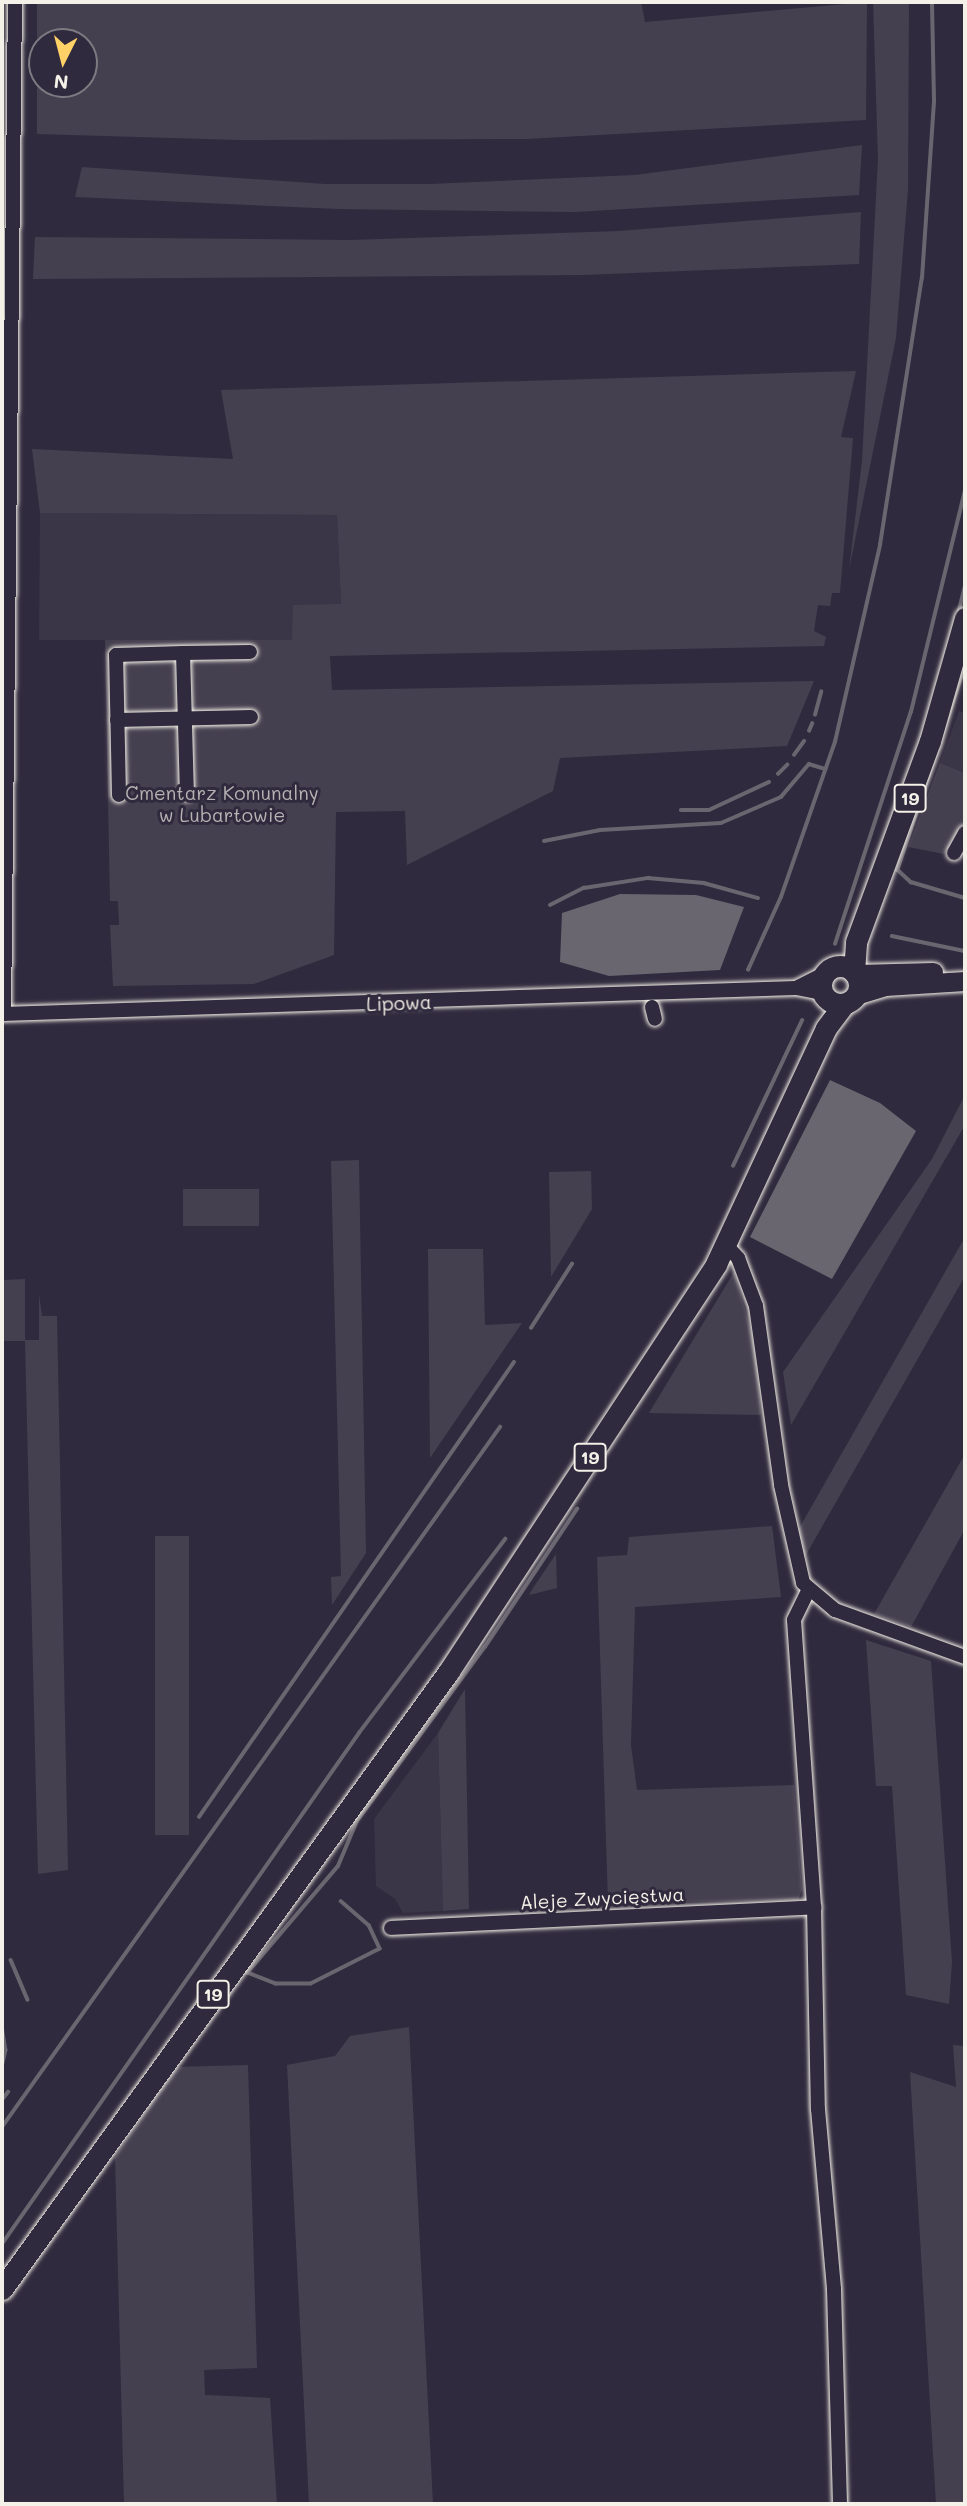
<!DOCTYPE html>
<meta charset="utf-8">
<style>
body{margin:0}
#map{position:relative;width:967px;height:2506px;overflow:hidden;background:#2f2a3d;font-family:Mali,sans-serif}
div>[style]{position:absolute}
.built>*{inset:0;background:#3b3647}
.green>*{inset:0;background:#454050;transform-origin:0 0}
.water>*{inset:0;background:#6a6670}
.stream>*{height:3.5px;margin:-1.75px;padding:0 1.75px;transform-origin:1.75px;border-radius:1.75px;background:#6a6670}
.roads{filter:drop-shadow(0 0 2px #f4f1e8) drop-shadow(0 0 2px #f4f1e8)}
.minor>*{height:14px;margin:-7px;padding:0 7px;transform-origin:7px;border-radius:7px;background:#2f2a3d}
.major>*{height:19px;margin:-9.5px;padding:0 9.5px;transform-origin:9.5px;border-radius:9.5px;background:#2f2a3d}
.highway>*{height:21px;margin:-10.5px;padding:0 10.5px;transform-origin:10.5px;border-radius:10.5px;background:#2f2a3d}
.highway>.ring{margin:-10.5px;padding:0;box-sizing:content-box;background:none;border:21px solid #2f2a3d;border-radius:50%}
span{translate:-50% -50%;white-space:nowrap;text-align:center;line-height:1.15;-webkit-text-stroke:6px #2f2a3d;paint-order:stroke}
.shield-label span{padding:2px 5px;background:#2f2a3d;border:2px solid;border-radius:5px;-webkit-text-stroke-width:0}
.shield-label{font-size:18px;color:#f4f1e8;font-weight:700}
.park-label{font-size:19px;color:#b7b3b3}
.street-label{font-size:19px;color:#f4f1e8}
.frame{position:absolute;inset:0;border:4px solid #f4f1e8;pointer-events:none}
.north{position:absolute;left:28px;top:28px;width:70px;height:70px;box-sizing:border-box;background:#2f2a3d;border:2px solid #7e7a81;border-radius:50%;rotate:186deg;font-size:19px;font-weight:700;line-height:28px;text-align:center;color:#f4f1e8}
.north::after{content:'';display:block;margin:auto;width:24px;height:32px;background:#ffd166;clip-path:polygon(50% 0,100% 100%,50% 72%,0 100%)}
</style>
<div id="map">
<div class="built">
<i style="clip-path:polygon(40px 513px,337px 515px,341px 605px,292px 640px,39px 640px)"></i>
<i style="clip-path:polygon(959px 711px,965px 713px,965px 773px,940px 763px)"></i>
<i style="clip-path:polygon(438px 1733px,443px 1911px,403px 1913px,395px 1899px,376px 1886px,374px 1819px)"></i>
</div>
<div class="green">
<i style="clip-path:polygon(evenodd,37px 2px,641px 2px,645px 22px,867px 2px,866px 120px,527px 139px,239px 140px,37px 134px,37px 2px,42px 42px,84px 42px,84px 84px,42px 84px,42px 42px)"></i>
<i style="clip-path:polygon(873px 2px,909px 2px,908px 189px,896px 338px,849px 570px,862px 461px,878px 159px)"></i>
<i style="clip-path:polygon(862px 145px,859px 195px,575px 212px,338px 209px,75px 197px,82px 167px,325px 184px,429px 184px,635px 175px)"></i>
<i style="clip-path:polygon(861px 212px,859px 264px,583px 275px,33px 279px,35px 237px,350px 240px,619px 231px)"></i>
<i style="clip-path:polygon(856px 371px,841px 437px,853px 438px,840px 593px,832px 593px,830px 606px,818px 605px,814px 631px,826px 637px,824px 646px,330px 656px,332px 690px,814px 681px,787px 746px,560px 758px,553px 791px,407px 865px,405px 811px,336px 812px,334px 955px,254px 984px,113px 986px,110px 925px,119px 925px,118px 901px,110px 901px,105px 640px,292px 640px,293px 605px,341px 604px,337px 515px,40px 513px,32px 449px,233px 459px,221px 390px)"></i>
<i style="clip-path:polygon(940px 763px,965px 773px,965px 820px,944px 854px,908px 847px)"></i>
<i style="clip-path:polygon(965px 1095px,965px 1125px,791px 1425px,783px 1372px,932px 1159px)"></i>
<i style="clip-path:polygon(359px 1160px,366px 1553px,332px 1605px,331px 1577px,341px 1576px,331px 1161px)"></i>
<i style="clip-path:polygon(591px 1171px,592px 1209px,551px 1277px,549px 1172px)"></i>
<i style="left:259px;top:1189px;width:37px;height:76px;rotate:90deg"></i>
<i style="clip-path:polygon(965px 1237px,965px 1276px,803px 1560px,797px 1532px)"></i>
<i style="clip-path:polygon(483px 1249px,485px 1325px,522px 1323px,430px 1458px,428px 1249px)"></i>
<i style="clip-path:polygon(734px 1272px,754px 1341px,761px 1415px,649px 1413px)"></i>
<i style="clip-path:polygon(25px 1279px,25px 1340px,39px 1340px,39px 1294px,42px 1316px,57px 1316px,68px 1870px,38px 1874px,25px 1341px,2px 1341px,2px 1280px)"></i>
<i style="clip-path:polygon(965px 1454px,965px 1529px,911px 1627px,874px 1614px)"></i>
<i style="clip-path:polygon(772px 1526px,781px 1597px,635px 1607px,631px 1745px,637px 1790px,794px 1785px,802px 1890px,798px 1900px,608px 1903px,597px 1557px,627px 1555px,629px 1537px)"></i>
<i style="left:155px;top:1536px;width:34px;height:299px"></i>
<i style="clip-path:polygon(556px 1554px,557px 1588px,529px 1595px,533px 1588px)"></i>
<i style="clip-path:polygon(866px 1640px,931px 1661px,952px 1962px,949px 2004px,906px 1995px,892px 1786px,876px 1786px)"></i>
<i style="clip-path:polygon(465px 1689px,469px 1909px,443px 1911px,438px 1733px)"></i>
<i style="clip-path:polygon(409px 2027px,433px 2504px,309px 2504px,287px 2065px,335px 2056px,350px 2036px)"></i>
<i style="clip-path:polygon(953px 2045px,965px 2046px,965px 2504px,936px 2504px,910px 2072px,956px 2087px)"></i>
<i style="clip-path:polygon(248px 2065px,257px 2368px,204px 2370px,205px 2395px,270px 2398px,277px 2504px,124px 2504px,115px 2157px,175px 2067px)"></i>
</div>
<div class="water">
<i style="clip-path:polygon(620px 894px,696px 895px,744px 907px,720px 970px,609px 976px,560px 962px,562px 913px)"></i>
<i style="clip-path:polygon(830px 1080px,880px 1103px,916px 1131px,832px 1279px,750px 1237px)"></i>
</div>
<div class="stream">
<i style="left:958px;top:614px;width:30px;rotate:-76deg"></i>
<i style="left:965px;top:667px;width:214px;rotate:108.3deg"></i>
<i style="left:898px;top:870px;width:18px;rotate:43deg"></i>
<i style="left:911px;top:882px;width:56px;rotate:16.5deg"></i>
<i style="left:815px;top:715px;width:24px;rotate:-75deg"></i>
<i style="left:809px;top:731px;width:8px;rotate:-67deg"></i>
<i style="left:794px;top:755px;width:17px;rotate:-54deg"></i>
<i style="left:778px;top:774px;width:13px;rotate:-45deg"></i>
<i style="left:681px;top:810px;width:28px"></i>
<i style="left:709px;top:810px;width:66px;rotate:-25deg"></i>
<i style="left:544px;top:841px;width:57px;rotate:-11.1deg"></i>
<i style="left:600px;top:830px;width:121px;rotate:-3.3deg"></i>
<i style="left:721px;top:823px;width:65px;rotate:-23.4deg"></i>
<i style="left:781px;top:797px;width:43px;rotate:-49.7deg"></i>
<i style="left:809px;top:764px;width:17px;rotate:17deg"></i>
<i style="left:550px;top:905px;width:38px;rotate:-27deg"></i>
<i style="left:584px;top:888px;width:65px;rotate:-8.9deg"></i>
<i style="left:648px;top:878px;width:56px;rotate:5.1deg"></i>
<i style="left:704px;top:883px;width:56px;rotate:15.5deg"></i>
<i style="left:892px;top:936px;width:75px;rotate:11.6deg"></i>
<i style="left:835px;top:944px;width:244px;rotate:-71.9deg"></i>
<i style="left:911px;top:712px;width:228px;rotate:-76.3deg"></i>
<i style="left:748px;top:970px;width:80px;rotate:-65.7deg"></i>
<i style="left:781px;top:897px;width:164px;rotate:-70.8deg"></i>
<i style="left:835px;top:742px;width:202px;rotate:-77.1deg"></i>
<i style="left:880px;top:545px;width:270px;rotate:-81.1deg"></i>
<i style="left:922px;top:278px;width:178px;rotate:-86.1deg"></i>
<i style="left:934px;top:100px;width:98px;rotate:-91.2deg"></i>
<i style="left:733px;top:1166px;width:161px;rotate:-64.6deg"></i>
<i style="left:531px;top:1328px;width:76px;rotate:-57.4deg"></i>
<i style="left:199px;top:1817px;width:553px;rotate:-55.3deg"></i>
<i style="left:341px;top:1901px;width:37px;rotate:41deg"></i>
<i style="left:369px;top:1925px;width:26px;rotate:65deg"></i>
<i style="left:380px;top:1949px;width:77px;rotate:153.1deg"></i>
<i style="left:311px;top:1984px;width:35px;rotate:180deg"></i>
<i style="left:276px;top:1984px;width:31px;rotate:-159deg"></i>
<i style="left:247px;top:1973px;width:140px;rotate:-49.6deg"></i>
<i style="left:338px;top:1866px;width:49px;rotate:-67.1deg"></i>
<i style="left:357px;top:1821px;width:216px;rotate:-53.7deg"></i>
<i style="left:485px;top:1647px;width:166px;rotate:-56.3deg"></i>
<i style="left:11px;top:1960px;width:43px;rotate:67deg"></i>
<i style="left:2px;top:2026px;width:24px;rotate:81deg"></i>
<i style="left:6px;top:2050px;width:17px;rotate:103deg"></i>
<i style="left:2px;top:2100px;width:10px;rotate:-53deg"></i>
<i style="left:2px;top:2127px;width:859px;rotate:-54.57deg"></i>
<i style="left:2px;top:2244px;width:623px;rotate:-55.06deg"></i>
<i style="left:359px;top:1733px;width:243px;rotate:-53deg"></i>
</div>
<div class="roads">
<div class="minor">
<i style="left:183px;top:653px;width:67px;rotate:-0.9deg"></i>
<i style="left:117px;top:720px;width:134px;rotate:-1.3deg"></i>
<i style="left:119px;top:795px;width:140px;rotate:-91.2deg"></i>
<i style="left:116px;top:655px;width:67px;rotate:-1.7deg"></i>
<i style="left:183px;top:653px;width:141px;rotate:88.4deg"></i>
<i style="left:954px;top:853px;width:23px;rotate:-61deg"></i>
<i style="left:798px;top:987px;width:30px;rotate:-27deg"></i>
<i style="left:652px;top:1007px;width:12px;rotate:76deg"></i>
<i style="left:2px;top:1014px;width:794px;rotate:-1.88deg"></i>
<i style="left:796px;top:988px;width:26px;rotate:11deg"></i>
<i style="left:4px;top:1014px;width:1012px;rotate:-89.38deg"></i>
<i style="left:726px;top:1245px;width:18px;rotate:47deg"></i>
<i style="left:738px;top:1258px;width:51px;rotate:69.4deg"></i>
<i style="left:756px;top:1306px;width:181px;rotate:82deg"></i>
<i style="left:781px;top:1485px;width:100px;rotate:77.3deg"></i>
<i style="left:803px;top:1583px;width:42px;rotate:40.2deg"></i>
<i style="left:835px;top:1610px;width:138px;rotate:19.9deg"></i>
<i style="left:808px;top:1591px;width:32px;rotate:116deg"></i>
<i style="left:794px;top:1620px;width:288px;rotate:86deg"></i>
<i style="left:814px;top:1907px;width:202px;rotate:88.9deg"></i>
<i style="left:818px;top:2109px;width:181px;rotate:84.9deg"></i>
<i style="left:834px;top:2289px;width:215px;rotate:88.4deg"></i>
<i style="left:391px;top:1928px;width:424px;rotate:-2.8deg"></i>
</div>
<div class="major">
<i style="left:856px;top:974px;width:77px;rotate:-1.5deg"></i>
<i style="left:856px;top:995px;width:30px;rotate:-17deg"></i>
<i style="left:885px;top:986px;width:80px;rotate:-3.6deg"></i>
</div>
<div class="highway">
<i class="ring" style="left:821px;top:966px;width:17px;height:17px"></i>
<i style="left:854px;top:972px;width:30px;rotate:-86deg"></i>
<i style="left:856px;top:942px;width:214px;rotate:-69.8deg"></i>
<i style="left:930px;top:741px;width:128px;rotate:-74.1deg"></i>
<i style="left:2px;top:2289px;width:763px;rotate:-54.12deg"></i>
<i style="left:449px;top:1671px;width:487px;rotate:-56.7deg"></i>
<i style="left:716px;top:1264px;width:260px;rotate:-65deg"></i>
<i style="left:826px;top:1028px;width:30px;rotate:-53deg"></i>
</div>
</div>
<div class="shield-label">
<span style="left:910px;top:798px">19</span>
<span style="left:590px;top:1457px">19</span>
<span style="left:213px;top:1994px">19</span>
</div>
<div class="park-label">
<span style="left:222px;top:804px">Cmentarz Komunalny<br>w Lubartowie</span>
</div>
<div class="street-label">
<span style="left:399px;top:1003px;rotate:-2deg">Lipowa</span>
<span style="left:602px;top:1898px;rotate:-3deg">Aleje Zwycięstwa</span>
</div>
<div class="frame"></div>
<div class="north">N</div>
</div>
